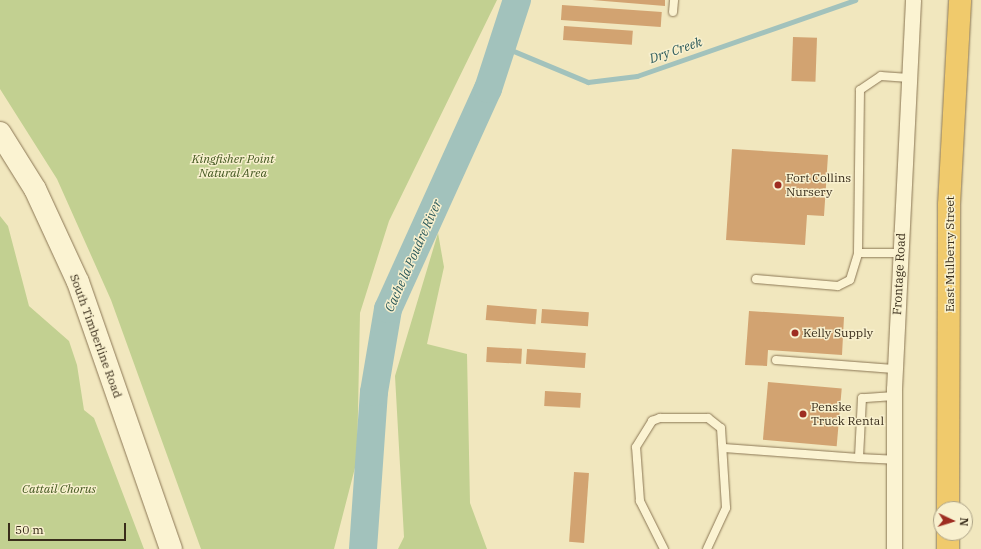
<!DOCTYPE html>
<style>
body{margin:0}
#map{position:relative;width:981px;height:549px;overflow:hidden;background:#f1e7be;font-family:"IBM Plex Serif",serif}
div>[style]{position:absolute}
.green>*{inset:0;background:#c2d091}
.stream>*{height:4.5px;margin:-2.25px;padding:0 2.25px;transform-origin:2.25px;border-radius:2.25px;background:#a2c2bc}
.river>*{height:28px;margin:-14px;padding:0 14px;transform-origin:14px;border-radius:14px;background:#a2c2bc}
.building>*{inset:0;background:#d2a371;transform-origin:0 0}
.roads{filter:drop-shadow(0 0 1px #8b7755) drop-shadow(0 0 1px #8b7755)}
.service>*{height:8px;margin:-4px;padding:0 4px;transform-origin:4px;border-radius:4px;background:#fbf3d2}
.minor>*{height:15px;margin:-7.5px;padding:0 7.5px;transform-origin:7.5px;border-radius:7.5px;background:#fbf3d2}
.secondary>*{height:22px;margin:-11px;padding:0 11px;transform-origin:11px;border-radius:11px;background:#fbf3d2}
.trunk>*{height:22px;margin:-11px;padding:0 11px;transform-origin:11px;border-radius:11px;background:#f0ca6c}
.dots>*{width:11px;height:11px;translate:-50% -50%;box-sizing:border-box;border:2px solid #f8f0ce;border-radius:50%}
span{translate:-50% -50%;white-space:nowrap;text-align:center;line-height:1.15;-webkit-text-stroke:3px #f8f0ce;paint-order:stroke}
.park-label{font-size:12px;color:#435720;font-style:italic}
.poi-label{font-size:12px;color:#392d1b}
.left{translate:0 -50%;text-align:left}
.street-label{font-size:12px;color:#392d1b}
.water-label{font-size:13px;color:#29585a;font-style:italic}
.north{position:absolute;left:933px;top:501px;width:40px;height:40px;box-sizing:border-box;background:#f8f0ce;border:1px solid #aca286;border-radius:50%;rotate:94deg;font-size:11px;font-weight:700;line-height:16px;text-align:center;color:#392d1b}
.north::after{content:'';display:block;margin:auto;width:14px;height:18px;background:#9e2d21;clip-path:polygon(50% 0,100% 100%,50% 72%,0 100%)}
.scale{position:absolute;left:8px;top:523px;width:118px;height:18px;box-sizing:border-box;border:2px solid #392d1b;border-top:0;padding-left:5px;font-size:12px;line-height:14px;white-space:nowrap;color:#392d1b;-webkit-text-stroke:3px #f8f0ce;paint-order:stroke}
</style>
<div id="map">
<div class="green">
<i style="clip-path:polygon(0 0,497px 0,389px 221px,360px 313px,357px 460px,334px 549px,201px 549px,111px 300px,57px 179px,0 89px)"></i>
<i style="clip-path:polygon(0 216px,8px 226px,29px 306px,69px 341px,77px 365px,84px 410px,94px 418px,144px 549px,0 549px)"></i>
<i style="clip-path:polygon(438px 233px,444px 267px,427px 344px,467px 354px,470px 503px,487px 549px,398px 549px,404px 537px,395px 376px)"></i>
</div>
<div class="stream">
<i style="left:504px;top:47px;width:91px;rotate:22.6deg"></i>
<i style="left:588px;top:82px;width:49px;rotate:-7deg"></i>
<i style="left:637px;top:76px;width:231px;rotate:-19.2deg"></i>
</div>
<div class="river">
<i style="left:363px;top:549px;width:157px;rotate:-86deg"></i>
<i style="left:374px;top:392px;width:84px;rotate:-80.4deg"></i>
<i style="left:388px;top:309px;width:242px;rotate:-65.6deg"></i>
<i style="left:488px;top:89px;width:94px;rotate:-72deg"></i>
</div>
<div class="building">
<i style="clip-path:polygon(592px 0,665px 0,665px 6px)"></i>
<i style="left:562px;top:5px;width:100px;height:15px;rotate:4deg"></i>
<i style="left:564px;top:26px;width:69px;height:14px;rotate:4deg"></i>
<i style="left:793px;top:37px;width:24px;height:44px;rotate:2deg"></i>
<i style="clip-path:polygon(732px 149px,828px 155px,824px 216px,807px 215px,805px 245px,726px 240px)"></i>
<i style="left:487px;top:305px;width:50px;height:15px;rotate:5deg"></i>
<i style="left:542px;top:309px;width:47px;height:14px;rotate:4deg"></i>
<i style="clip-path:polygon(749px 311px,844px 317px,842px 355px,768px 350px,767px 366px,745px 365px)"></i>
<i style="left:487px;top:347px;width:35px;height:15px;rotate:3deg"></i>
<i style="left:527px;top:349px;width:59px;height:15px;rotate:4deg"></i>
<i style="left:768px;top:382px;width:74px;height:58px;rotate:5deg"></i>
<i style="left:545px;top:391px;width:36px;height:15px;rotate:3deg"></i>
<i style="left:574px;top:472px;width:15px;height:70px;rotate:4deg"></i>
</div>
<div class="roads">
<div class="service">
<i style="left:673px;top:12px;width:12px;rotate:-85deg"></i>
<i style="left:858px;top:253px;width:42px"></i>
<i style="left:756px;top:279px;width:82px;rotate:4.9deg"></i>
<i style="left:838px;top:286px;width:13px;rotate:-27deg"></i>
<i style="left:850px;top:280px;width:28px;rotate:-73deg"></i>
<i style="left:858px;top:253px;width:163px;rotate:-89.3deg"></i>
<i style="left:860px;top:90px;width:25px;rotate:-34deg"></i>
<i style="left:881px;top:76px;width:28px;rotate:4deg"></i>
<i style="left:776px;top:360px;width:118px;rotate:4.4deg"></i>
<i style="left:894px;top:396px;width:32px;rotate:176deg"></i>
<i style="left:862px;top:398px;width:60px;rotate:92.9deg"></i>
<i style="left:859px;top:458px;width:35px;rotate:3deg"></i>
<i style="left:724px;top:448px;width:135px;rotate:4.2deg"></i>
<i style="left:664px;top:549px;width:54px;rotate:-116.6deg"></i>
<i style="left:640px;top:501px;width:54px;rotate:-94.2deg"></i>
<i style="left:636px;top:447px;width:31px;rotate:-58deg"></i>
<i style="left:652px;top:421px;width:9px;rotate:-21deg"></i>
<i style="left:660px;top:418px;width:48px"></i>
<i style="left:708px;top:418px;width:16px;rotate:38deg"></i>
<i style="left:721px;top:428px;width:80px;rotate:86.4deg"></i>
<i style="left:726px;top:508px;width:45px;rotate:114.9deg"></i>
</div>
<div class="minor">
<i style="left:894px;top:549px;width:160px;rotate:-90deg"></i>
<i style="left:894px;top:389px;width:389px;rotate:-87.2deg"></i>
</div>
<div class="secondary">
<i style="left:0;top:133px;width:66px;rotate:58deg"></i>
<i style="left:35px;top:189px;width:102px;rotate:65.2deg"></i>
<i style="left:78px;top:282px;width:283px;rotate:70.8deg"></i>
</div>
<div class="trunk">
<i style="left:948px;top:509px;width:304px;rotate:-89.8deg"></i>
<i style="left:949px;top:205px;width:205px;rotate:-86.9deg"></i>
<i style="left:948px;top:549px;width:16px;rotate:-90deg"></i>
</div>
</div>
<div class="dots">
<i style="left:778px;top:185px;background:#9e2d21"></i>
<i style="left:795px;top:333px;background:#9e2d21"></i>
<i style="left:803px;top:414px;background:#9e2d21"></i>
</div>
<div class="park-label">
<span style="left:233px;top:166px">Kingfisher Point<br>Natural Area</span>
<span style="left:59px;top:489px">Cattail Chorus</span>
</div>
<div class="poi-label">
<span class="left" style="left:786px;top:185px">Fort Collins<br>Nursery</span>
<span class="left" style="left:803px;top:333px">Kelly Supply</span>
<span class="left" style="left:811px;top:414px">Penske<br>Truck Rental</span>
</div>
<div class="street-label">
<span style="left:950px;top:254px;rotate:-90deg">East Mulberry Street</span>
<span style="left:899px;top:274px;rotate:-87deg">Frontage Road</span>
<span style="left:96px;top:336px;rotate:70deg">South Timberline Road</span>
</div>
<div class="water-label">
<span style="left:676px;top:51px;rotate:-19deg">Dry Creek</span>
<span style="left:414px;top:256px;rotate:-66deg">Cache la Poudre River</span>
</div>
<div class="north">N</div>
<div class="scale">50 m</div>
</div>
